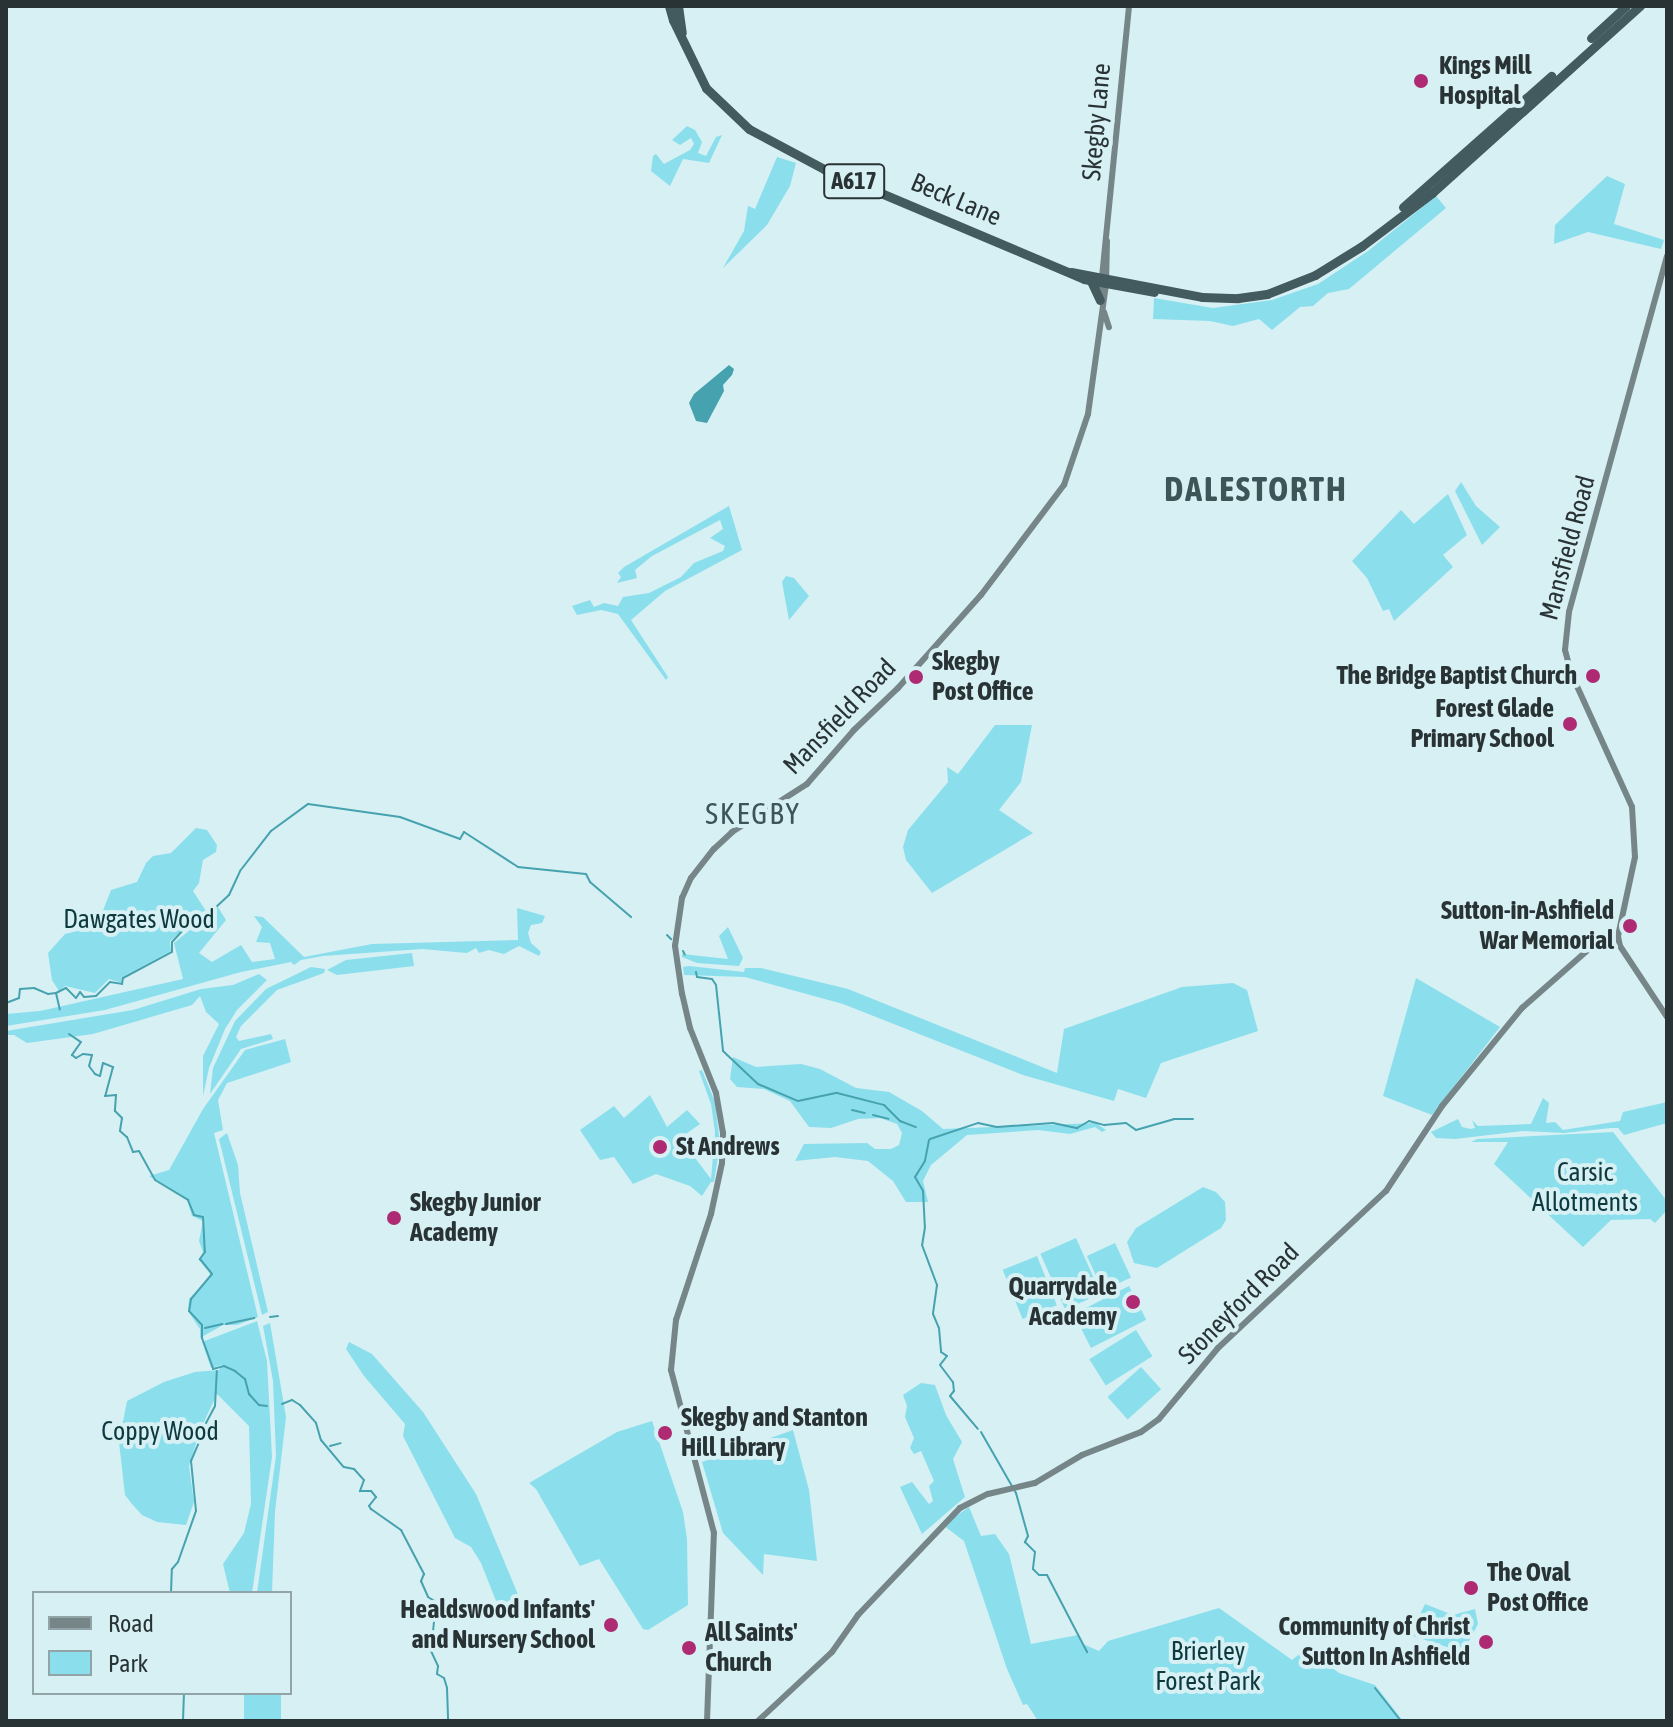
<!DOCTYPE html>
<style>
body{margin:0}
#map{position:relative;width:1673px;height:1727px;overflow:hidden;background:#d6f0f4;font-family:"Asap Condensed",sans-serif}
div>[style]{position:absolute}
.green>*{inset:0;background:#8bdfec;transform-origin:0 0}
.water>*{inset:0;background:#46a2ae}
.stream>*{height:2px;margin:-1px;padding:0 1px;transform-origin:1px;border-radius:1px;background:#46a2ae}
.secondary>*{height:6px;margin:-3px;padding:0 3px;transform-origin:3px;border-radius:3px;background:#768688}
.highway>*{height:9px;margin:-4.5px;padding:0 4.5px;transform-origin:4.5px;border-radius:4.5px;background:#435a5e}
.dots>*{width:22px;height:22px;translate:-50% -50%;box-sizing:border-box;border:4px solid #d6f0f4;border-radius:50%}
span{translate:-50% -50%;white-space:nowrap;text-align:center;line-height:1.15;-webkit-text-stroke:8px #d6f0f4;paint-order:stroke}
.shield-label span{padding:2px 6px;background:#d6f0f4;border:2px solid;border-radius:6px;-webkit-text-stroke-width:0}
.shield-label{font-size:24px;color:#293335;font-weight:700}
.poi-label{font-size:26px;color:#293335;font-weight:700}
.left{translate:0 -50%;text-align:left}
.right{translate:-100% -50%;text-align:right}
.street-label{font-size:26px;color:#293335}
.park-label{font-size:26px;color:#0d393f}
.quarter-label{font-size:30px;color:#3e5558;letter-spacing:2px}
.district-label{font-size:34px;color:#3e5558;font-weight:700;letter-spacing:2px}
.frame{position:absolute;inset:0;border:8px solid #293335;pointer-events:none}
.legend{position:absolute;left:32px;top:1591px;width:260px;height:104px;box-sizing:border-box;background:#d6f0f4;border:2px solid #91a4a8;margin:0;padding:10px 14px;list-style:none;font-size:24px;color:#293335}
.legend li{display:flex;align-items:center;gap:16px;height:40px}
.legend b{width:40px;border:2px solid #91a4a8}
</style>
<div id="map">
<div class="green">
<i style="clip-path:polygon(687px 126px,695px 130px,702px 142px,698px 153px,706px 156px,716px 137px,722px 135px,709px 163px,683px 159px,670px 186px,651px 171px,653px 156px,656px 154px,664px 164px,690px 150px,694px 144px,691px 138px,680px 145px,672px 140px)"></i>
<i style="clip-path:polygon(777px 157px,796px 163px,790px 186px,767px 225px,723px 268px,744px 231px,748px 206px,755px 209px)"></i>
<i style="clip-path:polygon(1607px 176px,1625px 184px,1614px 224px,1664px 240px,1661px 249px,1588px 232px,1554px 244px,1555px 225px)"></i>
<i style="clip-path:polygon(1436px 196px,1446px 208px,1349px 289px,1328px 293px,1313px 306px,1300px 307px,1272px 330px,1259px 319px,1233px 326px,1210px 321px,1153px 319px,1154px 298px,1213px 308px,1272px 300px,1318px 284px,1368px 251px)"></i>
<i style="clip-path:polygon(1461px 482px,1476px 506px,1500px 527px,1482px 545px,1455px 491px)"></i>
<i style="clip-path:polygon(1448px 494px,1467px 535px,1443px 555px,1453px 567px,1394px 621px,1389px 609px,1383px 611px,1367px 578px,1352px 561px,1401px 510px,1414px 524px)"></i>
<i style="clip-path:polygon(729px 506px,742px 550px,665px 591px,631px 620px,668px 677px,666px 680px,618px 614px,601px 610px,577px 615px,572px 606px,590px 600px,594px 607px,604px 603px,618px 606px,623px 597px,649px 593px,681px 577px,694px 563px,723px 551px,725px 546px,710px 538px,723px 529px,720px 520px,652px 556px,635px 570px,637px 578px,617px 583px,621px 577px,618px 573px,624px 567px)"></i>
<i style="clip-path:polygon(786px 576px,794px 578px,809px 596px,789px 620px,782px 582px)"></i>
<i style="clip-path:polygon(995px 725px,1032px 725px,1021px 782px,999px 810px,1033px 833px,932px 893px,906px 860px,903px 847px,908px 830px,948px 782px,947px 767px,958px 774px)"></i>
<i style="clip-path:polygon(196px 828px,207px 830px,217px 845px,216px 852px,203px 860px,199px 883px,193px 891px,206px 911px,170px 941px,171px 951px,122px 977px,121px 983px,109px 979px,95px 993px,65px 986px,59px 991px,52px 980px,48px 953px,65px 934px,97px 926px,111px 890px,137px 882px,146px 863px,153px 856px,171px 853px)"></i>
<i style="clip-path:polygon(218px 907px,226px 920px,199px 953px,212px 962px,241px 945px,252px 962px,275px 959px,270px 943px,256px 942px,262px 927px,254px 916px,263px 917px,304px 957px,372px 944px,518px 940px,517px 908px,545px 916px,542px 923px,531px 925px,528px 933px,531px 943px,541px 952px,539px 956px,519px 946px,504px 954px,489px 950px,479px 953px,476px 948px,467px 953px,422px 949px,323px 956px,301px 960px,294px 965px,291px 962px,241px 972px,105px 1010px,6px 1026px,6px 1014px,40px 1011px,183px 979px,174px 943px)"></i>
<i style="clip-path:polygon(728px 927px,743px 958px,739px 966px,697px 963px,682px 957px,682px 954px,728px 959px,719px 936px)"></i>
<i style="clip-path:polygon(412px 953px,414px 966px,337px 975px,327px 970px,346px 960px)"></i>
<i style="clip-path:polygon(689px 966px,744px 972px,745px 968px,761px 968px,848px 989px,1057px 1073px,1064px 1029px,1182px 987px,1233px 983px,1247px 990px,1258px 1031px,1161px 1063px,1146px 1098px,1118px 1089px,1114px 1101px,1023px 1075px,843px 1004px,745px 977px,684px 975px,683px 967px)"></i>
<i style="clip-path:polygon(311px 967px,325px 969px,324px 973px,277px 990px,241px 1026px,236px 1037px,239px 1041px,271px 1034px,273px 1039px,241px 1049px,210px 1094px,213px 1068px,235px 1021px,266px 989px)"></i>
<i style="clip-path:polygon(259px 974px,267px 980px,237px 1010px,225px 1029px,209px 1068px,203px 1096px,203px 1056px,219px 1024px,206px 1012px,200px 996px,192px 1005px,93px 1034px,27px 1043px,14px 1035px,6px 1035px,6px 1031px,133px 1010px,201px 989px,233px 985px)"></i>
<i style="clip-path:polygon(1416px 978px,1500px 1027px,1432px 1115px,1383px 1096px)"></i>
<i style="clip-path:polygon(285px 1039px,291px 1062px,227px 1083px,218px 1100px,223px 1130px,214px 1133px,258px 1317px,237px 1325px,223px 1325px,200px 1338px,200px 1329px,188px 1311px,189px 1299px,211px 1275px,199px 1260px,203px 1252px,199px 1241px,203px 1221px,192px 1216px,187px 1200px,149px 1176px,169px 1170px,203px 1109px,245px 1050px)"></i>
<i style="clip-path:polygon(733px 1057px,756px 1067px,801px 1064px,820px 1069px,856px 1088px,889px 1092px,922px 1111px,943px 1129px,1096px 1123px,1106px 1130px,1102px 1132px,1095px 1127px,1070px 1134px,1038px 1130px,967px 1135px,931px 1165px,923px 1181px,928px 1202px,906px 1202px,893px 1181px,868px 1161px,835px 1157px,795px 1161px,804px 1144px,867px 1143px,875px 1149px,891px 1149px,899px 1145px,902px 1133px,897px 1124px,880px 1118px,858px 1119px,831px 1128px,809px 1127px,790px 1101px,764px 1089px,737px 1087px,730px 1079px)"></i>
<i style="clip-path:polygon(702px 1070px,715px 1102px,720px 1144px,714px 1182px,711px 1182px,702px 1196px,690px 1186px,656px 1174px,633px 1184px,614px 1157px,600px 1160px,580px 1130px,614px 1106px,624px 1118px,650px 1095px,667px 1127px,687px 1110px,700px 1124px,680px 1138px,711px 1179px,715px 1132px,711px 1104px,699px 1071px)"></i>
<i style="clip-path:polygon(1543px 1098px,1549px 1103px,1546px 1123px,1555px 1122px,1563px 1130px,1620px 1121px,1623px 1112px,1667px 1102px,1667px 1123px,1624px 1135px,1618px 1128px,1611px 1128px,1564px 1133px,1523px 1131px,1455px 1139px,1436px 1138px,1431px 1132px,1458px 1119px,1462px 1127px,1470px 1129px,1475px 1128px,1472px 1120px,1478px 1126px,1531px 1124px)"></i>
<i style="clip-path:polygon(1613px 1132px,1667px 1201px,1667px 1210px,1655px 1223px,1650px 1219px,1611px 1220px,1583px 1247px,1494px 1164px,1508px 1142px,1471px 1142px,1477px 1139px)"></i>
<i style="clip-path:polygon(227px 1133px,238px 1165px,240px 1193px,268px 1312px,262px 1315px,219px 1139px)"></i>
<i style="clip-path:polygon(1203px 1187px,1216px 1192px,1225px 1202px,1226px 1220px,1221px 1228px,1157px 1268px,1134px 1263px,1127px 1242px,1136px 1228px)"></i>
<i style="left:1076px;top:1238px;width:61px;height:39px;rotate:66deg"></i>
<i style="left:1115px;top:1243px;width:38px;height:31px;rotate:65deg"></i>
<i style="left:1037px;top:1256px;width:53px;height:37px;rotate:68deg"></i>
<i style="left:1129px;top:1286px;width:38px;height:62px;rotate:63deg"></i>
<i style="clip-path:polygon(257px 1321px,267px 1361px,272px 1457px,252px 1593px,230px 1593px,223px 1564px,244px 1533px,251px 1504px,249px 1426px,217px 1394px,203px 1424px,204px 1436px,197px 1440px,189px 1466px,194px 1502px,186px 1525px,157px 1522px,142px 1515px,132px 1504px,125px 1495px,119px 1442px,127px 1401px,164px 1382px,195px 1372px,219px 1370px,222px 1365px,211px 1368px,202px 1342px)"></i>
<i style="clip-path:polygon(270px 1323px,286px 1417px,275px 1512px,272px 1593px,257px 1593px,276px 1456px,273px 1381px,263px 1326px)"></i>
<i style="left:1136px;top:1330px;width:31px;height:55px;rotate:58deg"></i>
<i style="clip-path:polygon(349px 1342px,372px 1354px,423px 1412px,476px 1494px,522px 1604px,513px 1611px,500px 1611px,481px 1563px,471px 1547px,455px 1538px,403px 1436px,405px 1424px,364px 1376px,346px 1349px)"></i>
<i style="left:1141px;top:1367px;width:30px;height:45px;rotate:48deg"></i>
<i style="clip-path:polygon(921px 1383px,935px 1385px,946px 1415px,962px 1442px,953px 1459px,965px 1497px,922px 1534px,900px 1487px,912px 1482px,929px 1504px,933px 1501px,929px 1486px,934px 1481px,921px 1451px,914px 1454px,910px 1448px,914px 1438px,905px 1417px,907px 1406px,903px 1395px)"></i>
<i style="clip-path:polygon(652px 1421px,683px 1512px,687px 1539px,688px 1605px,648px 1630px,643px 1629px,599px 1559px,580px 1566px,536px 1489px,529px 1483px,617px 1432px)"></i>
<i style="clip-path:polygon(793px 1430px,809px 1490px,817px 1561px,764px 1554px,763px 1575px,723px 1533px,702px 1462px)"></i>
<i style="clip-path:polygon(969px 1507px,981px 1536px,995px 1534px,1009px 1554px,1031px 1644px,1078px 1635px,1083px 1644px,1099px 1651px,1108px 1641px,1219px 1608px,1292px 1660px,1307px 1648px,1339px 1673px,1375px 1685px,1403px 1721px,1038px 1721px,1027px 1704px,1023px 1705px,1007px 1669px,964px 1541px,943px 1525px)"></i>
<i style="clip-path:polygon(1425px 1604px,1453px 1615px,1475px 1609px,1478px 1624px,1466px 1647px,1459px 1651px,1410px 1635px)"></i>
<i style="left:244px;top:1693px;width:37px;height:28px"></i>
</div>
<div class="water">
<i style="clip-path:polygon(729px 365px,734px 369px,732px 375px,723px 385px,724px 391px,707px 423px,696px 421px,689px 403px,694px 394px)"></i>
</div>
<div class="stream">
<i style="left:667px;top:935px;width:6px;rotate:45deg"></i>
<i style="left:683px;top:951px;width:4px;rotate:63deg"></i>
<i style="left:696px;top:972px;width:5px;rotate:79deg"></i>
<i style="left:697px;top:977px;width:15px;rotate:8deg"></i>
<i style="left:712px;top:979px;width:7px;rotate:56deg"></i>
<i style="left:716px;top:985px;width:66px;rotate:83.9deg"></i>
<i style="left:723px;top:1051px;width:48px;rotate:43.3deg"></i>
<i style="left:758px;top:1084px;width:43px;rotate:23deg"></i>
<i style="left:798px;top:1101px;width:40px;rotate:-12deg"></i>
<i style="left:837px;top:1093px;width:49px;rotate:14.3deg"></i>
<i style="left:884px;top:1105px;width:23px;rotate:45deg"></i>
<i style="left:900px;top:1121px;width:17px;rotate:21deg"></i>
<i style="left:56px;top:993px;width:11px;rotate:-27deg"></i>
<i style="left:66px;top:988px;width:14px;rotate:45deg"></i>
<i style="left:76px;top:998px;width:7px;rotate:-56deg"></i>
<i style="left:80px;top:992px;width:6px;rotate:51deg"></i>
<i style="left:84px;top:997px;width:12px;rotate:-5deg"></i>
<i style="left:96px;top:996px;width:20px;rotate:-45deg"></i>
<i style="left:110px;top:982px;width:12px;rotate:9deg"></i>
<i style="left:122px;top:984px;width:6px;rotate:-81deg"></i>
<i style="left:123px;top:978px;width:55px;rotate:-28deg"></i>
<i style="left:172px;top:952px;width:10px;rotate:-90deg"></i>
<i style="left:172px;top:942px;width:16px;rotate:-47deg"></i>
<i style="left:183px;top:930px;width:16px;rotate:-22deg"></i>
<i style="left:198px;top:924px;width:42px;rotate:-43.1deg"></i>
<i style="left:229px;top:895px;width:26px;rotate:-65deg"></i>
<i style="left:240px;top:871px;width:51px;rotate:-52.2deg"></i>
<i style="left:271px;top:831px;width:46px;rotate:-36.1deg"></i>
<i style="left:308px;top:804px;width:93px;rotate:8deg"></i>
<i style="left:400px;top:817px;width:64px;rotate:20.1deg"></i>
<i style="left:460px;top:839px;width:8px;rotate:-60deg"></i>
<i style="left:464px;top:832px;width:64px;rotate:32.9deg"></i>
<i style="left:518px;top:867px;width:68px;rotate:5.9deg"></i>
<i style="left:586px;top:874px;width:9px;rotate:63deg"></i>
<i style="left:590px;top:882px;width:54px;rotate:40.5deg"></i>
<i style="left:6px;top:1003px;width:14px;rotate:-21deg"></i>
<i style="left:19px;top:998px;width:9px;rotate:-84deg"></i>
<i style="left:20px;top:989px;width:14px;rotate:-4deg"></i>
<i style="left:34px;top:988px;width:15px;rotate:23deg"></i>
<i style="left:48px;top:994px;width:8px;rotate:-7deg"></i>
<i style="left:56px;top:993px;width:17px;rotate:77deg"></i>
<i style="left:69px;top:1034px;width:14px;rotate:34deg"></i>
<i style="left:81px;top:1042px;width:16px;rotate:125deg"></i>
<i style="left:72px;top:1055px;width:5px;rotate:37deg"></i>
<i style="left:76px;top:1058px;width:8px;rotate:-30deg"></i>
<i style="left:83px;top:1054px;width:9px;rotate:6deg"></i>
<i style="left:92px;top:1055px;width:11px;rotate:105deg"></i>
<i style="left:89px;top:1066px;width:10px;rotate:53deg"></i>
<i style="left:95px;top:1074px;width:5px;rotate:22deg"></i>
<i style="left:100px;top:1076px;width:13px;rotate:-77deg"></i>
<i style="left:103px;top:1063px;width:11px;rotate:22deg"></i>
<i style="left:113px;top:1067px;width:30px;rotate:105deg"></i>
<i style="left:105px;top:1096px;width:11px;rotate:-5deg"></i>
<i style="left:116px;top:1095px;width:16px;rotate:94deg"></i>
<i style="left:115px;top:1111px;width:10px;rotate:45deg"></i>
<i style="left:122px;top:1118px;width:13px;rotate:99deg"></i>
<i style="left:120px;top:1131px;width:9px;rotate:41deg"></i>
<i style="left:127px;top:1137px;width:16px;rotate:68deg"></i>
<i style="left:133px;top:1152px;width:6px;rotate:-9deg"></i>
<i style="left:139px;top:1151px;width:33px;rotate:61deg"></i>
<i style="left:155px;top:1180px;width:39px;rotate:31deg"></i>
<i style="left:188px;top:1200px;width:16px;rotate:68deg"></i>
<i style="left:194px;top:1215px;width:9px;rotate:13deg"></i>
<i style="left:203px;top:1217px;width:35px;rotate:87deg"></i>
<i style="left:205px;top:1252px;width:9px;rotate:126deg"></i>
<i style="left:200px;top:1259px;width:19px;rotate:51deg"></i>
<i style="left:212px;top:1274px;width:33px;rotate:130deg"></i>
<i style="left:191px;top:1299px;width:12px;rotate:99deg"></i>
<i style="left:189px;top:1311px;width:19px;rotate:47deg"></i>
<i style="left:202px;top:1325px;width:13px;rotate:90deg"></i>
<i style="left:202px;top:1338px;width:33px;rotate:70deg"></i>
<i style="left:213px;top:1369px;width:11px;rotate:-15deg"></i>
<i style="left:224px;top:1366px;width:12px;rotate:24deg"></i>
<i style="left:235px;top:1371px;width:13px;rotate:39deg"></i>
<i style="left:245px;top:1379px;width:16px;rotate:75deg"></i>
<i style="left:249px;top:1394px;width:15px;rotate:48deg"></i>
<i style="left:259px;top:1405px;width:8px;rotate:7deg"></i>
<i style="left:852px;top:1110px;width:13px;rotate:13deg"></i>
<i style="left:873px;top:1115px;width:16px;rotate:14deg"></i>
<i style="left:930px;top:1139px;width:51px;rotate:-18.4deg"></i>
<i style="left:978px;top:1123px;width:19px;rotate:12deg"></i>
<i style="left:997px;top:1127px;width:56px;rotate:-4.1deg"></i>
<i style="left:1053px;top:1123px;width:25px;rotate:12deg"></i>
<i style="left:1077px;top:1128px;width:14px;rotate:-30deg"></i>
<i style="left:1089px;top:1121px;width:16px;rotate:15deg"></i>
<i style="left:1104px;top:1125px;width:22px;rotate:-5deg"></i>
<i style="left:1126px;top:1123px;width:12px;rotate:35deg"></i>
<i style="left:1136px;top:1130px;width:40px;rotate:-16deg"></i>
<i style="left:1174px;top:1119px;width:19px"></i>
<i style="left:929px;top:1140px;width:21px;rotate:101deg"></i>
<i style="left:925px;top:1161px;width:19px;rotate:122deg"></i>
<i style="left:915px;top:1177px;width:16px;rotate:60deg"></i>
<i style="left:923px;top:1191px;width:36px;rotate:87deg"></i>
<i style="left:925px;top:1227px;width:18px;rotate:99deg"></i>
<i style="left:922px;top:1245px;width:43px;rotate:69.4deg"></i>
<i style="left:937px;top:1285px;width:29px;rotate:98deg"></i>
<i style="left:933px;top:1314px;width:15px;rotate:67deg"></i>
<i style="left:939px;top:1328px;width:24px;rotate:85deg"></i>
<i style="left:941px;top:1352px;width:7px;rotate:34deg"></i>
<i style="left:947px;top:1356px;width:11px;rotate:128deg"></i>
<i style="left:940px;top:1365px;width:21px;rotate:53deg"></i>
<i style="left:953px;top:1382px;width:9px;rotate:84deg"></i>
<i style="left:954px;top:1391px;width:6px;rotate:129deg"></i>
<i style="left:950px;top:1396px;width:43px;rotate:49.7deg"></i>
<i style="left:270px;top:1317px;width:8px;rotate:-7deg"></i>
<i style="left:226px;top:1324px;width:29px;rotate:-12deg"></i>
<i style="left:205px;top:1328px;width:18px;rotate:-13deg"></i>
<i style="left:282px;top:1404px;width:11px;rotate:-22deg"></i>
<i style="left:292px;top:1400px;width:9px;rotate:32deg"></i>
<i style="left:300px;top:1405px;width:24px;rotate:48deg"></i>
<i style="left:316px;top:1423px;width:18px;rotate:74deg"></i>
<i style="left:321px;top:1440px;width:35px;rotate:50deg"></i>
<i style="left:344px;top:1467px;width:10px;rotate:11deg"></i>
<i style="left:354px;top:1469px;width:15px;rotate:48deg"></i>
<i style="left:364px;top:1480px;width:12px;rotate:110deg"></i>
<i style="left:360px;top:1491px;width:11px"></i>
<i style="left:371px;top:1491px;width:8px;rotate:50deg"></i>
<i style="left:376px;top:1497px;width:11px;rotate:128deg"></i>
<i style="left:369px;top:1506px;width:4px;rotate:56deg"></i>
<i style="left:371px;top:1509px;width:37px;rotate:35deg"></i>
<i style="left:401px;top:1530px;width:50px;rotate:62.4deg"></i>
<i style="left:424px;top:1574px;width:8px;rotate:113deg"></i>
<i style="left:421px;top:1581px;width:17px;rotate:66deg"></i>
<i style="left:428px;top:1597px;width:9px;rotate:32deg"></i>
<i style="left:436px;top:1602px;width:49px;rotate:95.8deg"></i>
<i style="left:431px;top:1651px;width:17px;rotate:65deg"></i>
<i style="left:438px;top:1666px;width:8px;rotate:97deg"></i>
<i style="left:437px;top:1674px;width:8px;rotate:30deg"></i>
<i style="left:444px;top:1678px;width:10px;rotate:73deg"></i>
<i style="left:447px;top:1688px;width:33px;rotate:88deg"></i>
<i style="left:981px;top:1432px;width:70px;rotate:60.2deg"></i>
<i style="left:1016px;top:1493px;width:45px;rotate:74.4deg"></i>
<i style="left:1028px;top:1536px;width:7px;rotate:117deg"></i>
<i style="left:1025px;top:1542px;width:14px;rotate:45deg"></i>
<i style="left:1035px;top:1552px;width:17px;rotate:97deg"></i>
<i style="left:1033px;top:1569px;width:8px;rotate:45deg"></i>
<i style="left:1039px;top:1575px;width:8px"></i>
<i style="left:1047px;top:1575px;width:87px;rotate:62.5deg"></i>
<i style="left:330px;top:1446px;width:11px;rotate:-15deg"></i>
<i style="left:171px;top:1593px;width:24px;rotate:-88deg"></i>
<i style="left:172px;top:1569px;width:9px;rotate:-49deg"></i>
<i style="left:178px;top:1562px;width:54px;rotate:-70.6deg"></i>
<i style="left:196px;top:1511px;width:50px;rotate:-95.7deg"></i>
<i style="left:191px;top:1461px;width:23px;rotate:-67deg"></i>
<i style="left:200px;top:1440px;width:8px;rotate:-40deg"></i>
<i style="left:206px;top:1435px;width:12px;rotate:-90deg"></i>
<i style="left:206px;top:1423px;width:19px;rotate:-62deg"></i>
<i style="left:215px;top:1406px;width:35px;rotate:-87deg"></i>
<i style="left:1375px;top:1688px;width:42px;rotate:51.8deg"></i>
<i style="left:183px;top:1721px;width:28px;rotate:-88deg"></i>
</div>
<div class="secondary">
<i style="left:1667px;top:256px;width:369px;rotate:105.4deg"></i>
<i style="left:1569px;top:612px;width:38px;rotate:96deg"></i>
<i style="left:1565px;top:650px;width:24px;rotate:75deg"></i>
<i style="left:1571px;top:673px;width:147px;rotate:65.5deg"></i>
<i style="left:1632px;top:807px;width:50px;rotate:86.6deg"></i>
<i style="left:1635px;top:857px;width:81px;rotate:102.1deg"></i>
<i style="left:1618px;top:936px;width:10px;rotate:79deg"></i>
<i style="left:1620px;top:946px;width:85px;rotate:56.5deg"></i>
<i style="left:1100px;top:297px;width:292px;rotate:-84.3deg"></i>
<i style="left:1104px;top:312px;width:16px;rotate:72deg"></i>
<i style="left:707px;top:1721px;width:188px;rotate:-87.9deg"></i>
<i style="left:714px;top:1533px;width:169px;rotate:-104.8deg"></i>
<i style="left:671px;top:1370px;width:50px;rotate:-84.3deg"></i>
<i style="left:676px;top:1320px;width:112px;rotate:-71.7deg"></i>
<i style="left:711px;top:1214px;width:52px;rotate:-77.8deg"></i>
<i style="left:722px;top:1163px;width:30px;rotate:-88deg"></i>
<i style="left:723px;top:1133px;width:41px;rotate:-99.9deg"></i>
<i style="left:716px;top:1093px;width:70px;rotate:-111.8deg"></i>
<i style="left:690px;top:1028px;width:35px;rotate:-103deg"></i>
<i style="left:682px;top:994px;width:49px;rotate:-98.3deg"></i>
<i style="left:675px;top:946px;width:49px;rotate:-81.7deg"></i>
<i style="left:682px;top:898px;width:22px;rotate:-66deg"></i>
<i style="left:691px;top:878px;width:37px;rotate:-52deg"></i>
<i style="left:714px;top:849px;width:25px;rotate:-43deg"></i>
<i style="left:732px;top:832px;width:89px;rotate:-32.6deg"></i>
<i style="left:807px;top:784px;width:72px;rotate:-49deg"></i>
<i style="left:854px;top:730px;width:61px;rotate:-43.7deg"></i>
<i style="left:898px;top:688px;width:125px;rotate:-48.3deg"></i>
<i style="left:981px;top:595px;width:138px;rotate:-53deg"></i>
<i style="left:1064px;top:485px;width:75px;rotate:-71.3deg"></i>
<i style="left:1088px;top:414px;width:130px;rotate:-82.1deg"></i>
<i style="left:1106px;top:285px;width:44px;rotate:-88.7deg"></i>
<i style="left:758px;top:1721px;width:101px;rotate:-43deg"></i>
<i style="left:832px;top:1652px;width:45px;rotate:-54.9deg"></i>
<i style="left:858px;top:1615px;width:148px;rotate:-46.4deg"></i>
<i style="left:960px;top:1508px;width:31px;rotate:-27deg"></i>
<i style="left:988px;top:1494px;width:48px;rotate:-13.2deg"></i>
<i style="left:1035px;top:1483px;width:55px;rotate:-30.8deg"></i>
<i style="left:1082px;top:1455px;width:63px;rotate:-21.3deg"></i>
<i style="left:1141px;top:1432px;width:22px;rotate:-36deg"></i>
<i style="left:1159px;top:1419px;width:92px;rotate:-50.3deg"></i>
<i style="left:1218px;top:1348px;width:230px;rotate:-43.1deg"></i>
<i style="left:1386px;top:1191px;width:102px;rotate:-56.6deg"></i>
<i style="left:1442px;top:1106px;width:127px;rotate:-50.8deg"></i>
<i style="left:1522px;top:1008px;width:103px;rotate:-41.4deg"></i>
<i style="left:1599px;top:940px;width:19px;rotate:-12deg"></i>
</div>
<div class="highway">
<i style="left:669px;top:6px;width:15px;rotate:74deg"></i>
<i style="left:673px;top:20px;width:76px;rotate:64.1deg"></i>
<i style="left:706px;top:88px;width:59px;rotate:43.6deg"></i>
<i style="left:749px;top:129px;width:85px;rotate:28.1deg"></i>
<i style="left:824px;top:169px;width:282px;rotate:22.9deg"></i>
<i style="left:1084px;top:279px;width:71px;rotate:10.5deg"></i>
<i style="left:678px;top:6px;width:27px;rotate:82deg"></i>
<i style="left:1591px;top:38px;width:47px;rotate:-42.4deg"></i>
<i style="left:1403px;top:207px;width:198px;rotate:-41.5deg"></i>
<i style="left:1071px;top:272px;width:133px;rotate:10.8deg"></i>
<i style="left:1202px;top:297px;width:36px;rotate:2deg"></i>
<i style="left:1238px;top:298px;width:29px;rotate:-8deg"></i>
<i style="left:1267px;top:294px;width:52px;rotate:-21.6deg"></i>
<i style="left:1315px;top:275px;width:55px;rotate:-31.7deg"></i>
<i style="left:1362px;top:246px;width:88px;rotate:-37.1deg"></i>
<i style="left:1432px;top:193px;width:280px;rotate:-42deg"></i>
<i style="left:1091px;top:281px;width:21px;rotate:65deg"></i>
</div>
<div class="dots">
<i style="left:1421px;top:81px;background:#ae2a73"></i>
<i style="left:1593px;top:676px;background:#ae2a73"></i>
<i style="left:916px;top:677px;background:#ae2a73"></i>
<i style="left:1570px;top:724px;background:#ae2a73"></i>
<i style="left:1630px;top:926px;background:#ae2a73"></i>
<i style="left:660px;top:1147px;background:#ae2a73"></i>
<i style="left:394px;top:1218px;background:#ae2a73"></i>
<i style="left:1133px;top:1302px;background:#ae2a73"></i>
<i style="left:665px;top:1433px;background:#ae2a73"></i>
<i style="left:1471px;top:1588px;background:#ae2a73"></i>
<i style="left:611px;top:1625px;background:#ae2a73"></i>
<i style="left:1486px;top:1642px;background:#ae2a73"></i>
<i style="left:689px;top:1648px;background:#ae2a73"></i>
</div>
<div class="shield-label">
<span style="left:854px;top:181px">A617</span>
</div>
<div class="poi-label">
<span class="left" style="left:1439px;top:81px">Kings Mill<br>Hospital</span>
<span class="left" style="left:932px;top:677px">Skegby<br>Post Office</span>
<span class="right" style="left:1577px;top:676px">The Bridge Baptist Church</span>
<span class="right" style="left:1554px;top:724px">Forest Glade<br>Primary School</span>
<span class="right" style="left:1614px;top:926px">Sutton-in-Ashfield<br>War Memorial</span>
<span class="left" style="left:676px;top:1147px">St Andrews</span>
<span class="left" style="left:410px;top:1218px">Skegby Junior<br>Academy</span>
<span class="right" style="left:1117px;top:1302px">Quarrydale<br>Academy</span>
<span class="left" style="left:681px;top:1433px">Skegby and Stanton<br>Hill Library</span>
<span class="left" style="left:1487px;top:1588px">The Oval<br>Post Office</span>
<span class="right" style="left:595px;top:1625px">Healdswood Infants'<br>and Nursery School</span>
<span class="right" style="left:1470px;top:1642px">Community of Christ<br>Sutton In Ashfield</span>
<span class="left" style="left:705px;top:1648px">All Saints'<br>Church</span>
</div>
<div class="street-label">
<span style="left:1097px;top:122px;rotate:-85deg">Skegby Lane</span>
<span style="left:956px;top:200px;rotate:23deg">Beck Lane</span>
<span style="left:1568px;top:548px;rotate:-75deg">Mansfield Road</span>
<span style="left:840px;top:717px;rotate:-46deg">Mansfield Road</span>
<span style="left:1239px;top:1304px;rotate:-45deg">Stoneyford Road</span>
</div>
<div class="park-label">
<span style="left:139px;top:920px">Dawgates Wood</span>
<span style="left:1585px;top:1188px">Carsic<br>Allotments</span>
<span style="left:160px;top:1432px">Coppy Wood</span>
<span style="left:1208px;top:1667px">Brierley<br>Forest Park</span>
</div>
<div class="quarter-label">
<span style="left:753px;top:813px">SKEGBY</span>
</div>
<div class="district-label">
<span style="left:1256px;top:489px">DALESTORTH</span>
</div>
<div class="frame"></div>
<ul class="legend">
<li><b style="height:10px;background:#768688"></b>Road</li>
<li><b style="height:22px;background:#8bdfec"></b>Park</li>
</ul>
</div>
